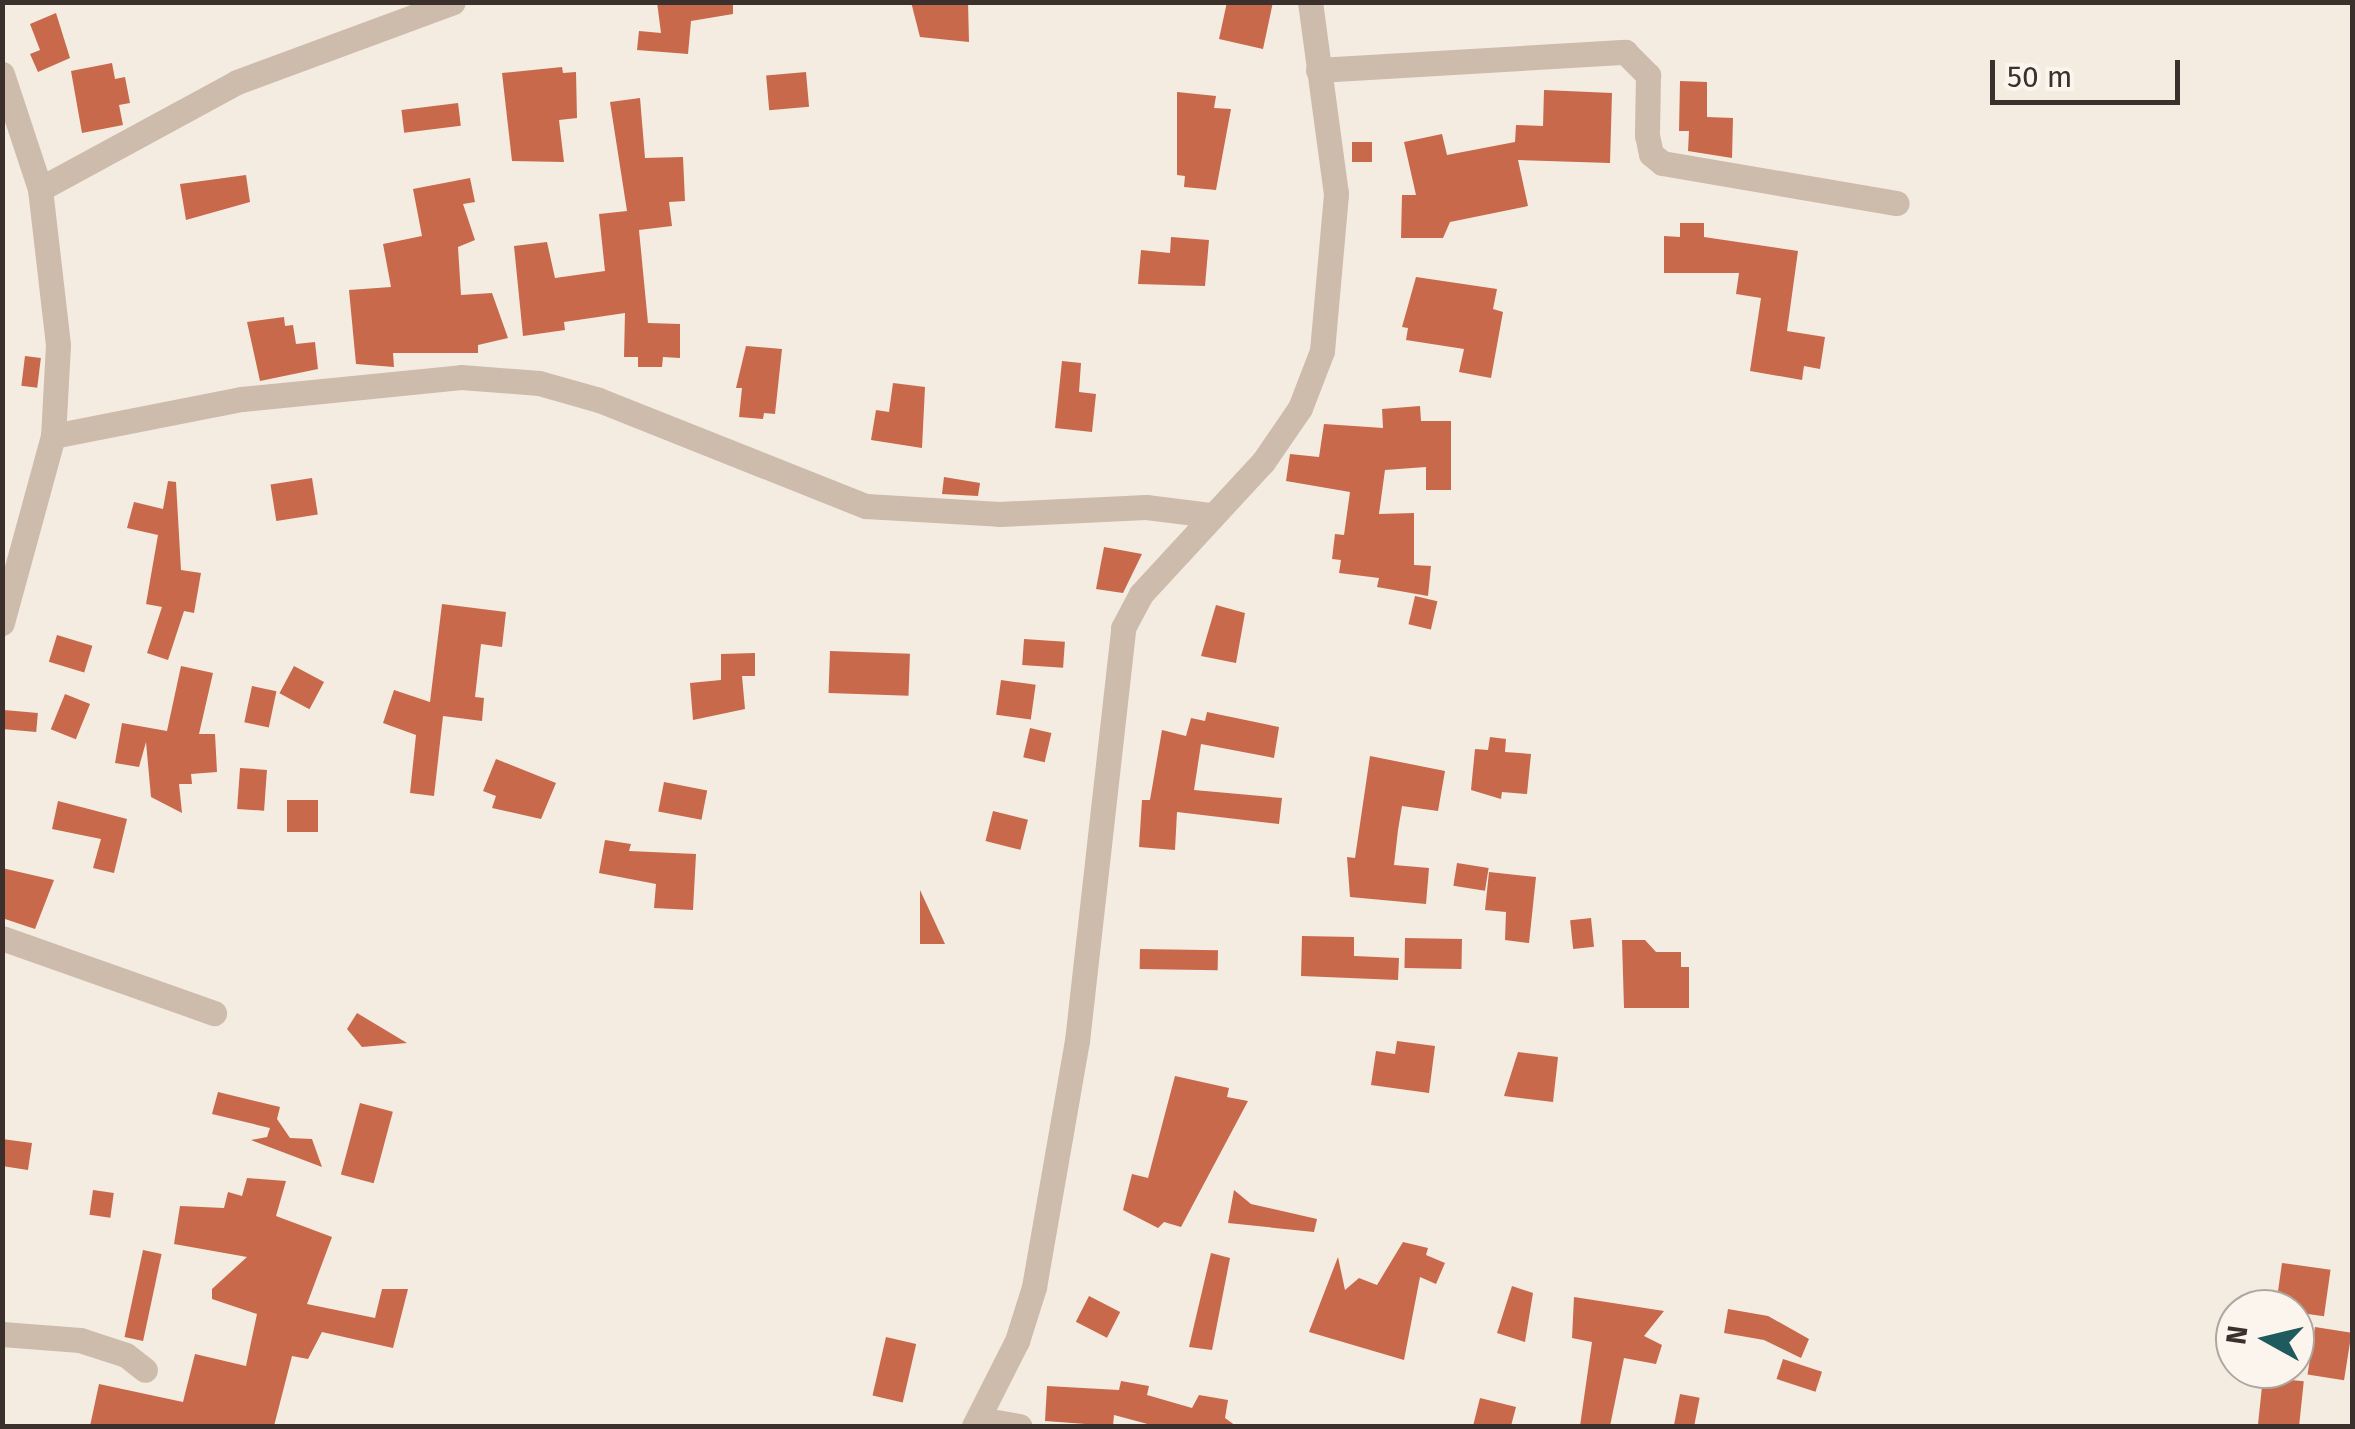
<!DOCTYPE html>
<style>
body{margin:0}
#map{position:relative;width:2355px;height:1429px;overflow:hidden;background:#f4ebe1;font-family:"Fira Sans",sans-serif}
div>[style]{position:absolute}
.building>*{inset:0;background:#c8694b;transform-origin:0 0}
.minor>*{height:25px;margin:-12.5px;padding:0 12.5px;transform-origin:12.5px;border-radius:12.5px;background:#cdbbac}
.tertiary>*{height:25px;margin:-12.5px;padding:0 12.5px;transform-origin:12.5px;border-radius:12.5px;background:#cdbbac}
span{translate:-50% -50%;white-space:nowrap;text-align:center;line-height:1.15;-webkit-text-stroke:10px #fbf5ee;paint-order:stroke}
.frame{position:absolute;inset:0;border:5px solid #3b302b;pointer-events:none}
.north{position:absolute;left:2215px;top:1289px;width:100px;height:100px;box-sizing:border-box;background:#fbf5ee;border:2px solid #aea6a0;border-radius:50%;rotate:278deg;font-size:28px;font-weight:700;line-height:40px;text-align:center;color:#3b302b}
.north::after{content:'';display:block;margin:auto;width:35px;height:45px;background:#1f5a5e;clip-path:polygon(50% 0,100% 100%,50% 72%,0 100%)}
.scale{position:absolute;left:1990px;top:60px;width:190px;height:45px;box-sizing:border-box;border:5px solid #3b302b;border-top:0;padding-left:12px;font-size:30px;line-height:35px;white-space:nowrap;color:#3b302b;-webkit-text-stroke:8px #fbf5ee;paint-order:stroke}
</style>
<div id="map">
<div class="building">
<i style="clip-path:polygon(657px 2px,733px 2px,733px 14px,691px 21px,688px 54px,637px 50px,639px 31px,661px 33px)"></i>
<i style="clip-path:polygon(911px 2px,968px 2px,969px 42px,920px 37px)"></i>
<i style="clip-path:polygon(1227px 2px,1273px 2px,1263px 49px,1219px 39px)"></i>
<i style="clip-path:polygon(56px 13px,70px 58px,38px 72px,30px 54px,40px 50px,30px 24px)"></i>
<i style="clip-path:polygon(112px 63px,115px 79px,125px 77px,130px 103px,119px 105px,123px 125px,82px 133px,71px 71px)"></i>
<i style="clip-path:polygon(562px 67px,563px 73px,576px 72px,577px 118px,559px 120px,564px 162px,512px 161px,502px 73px)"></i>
<i style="left:806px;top:72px;width:35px;height:40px;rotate:85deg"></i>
<i style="clip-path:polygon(1680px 81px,1707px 82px,1707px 117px,1733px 118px,1732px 158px,1688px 151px,1689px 131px,1679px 131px)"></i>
<i style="clip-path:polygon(1544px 90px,1612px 93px,1610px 163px,1518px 160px,1528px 206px,1450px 222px,1443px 238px,1401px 238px,1402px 195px,1416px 195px,1404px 142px,1442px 134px,1447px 155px,1515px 142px,1516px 125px,1543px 126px)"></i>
<i style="clip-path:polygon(1177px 92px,1216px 96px,1214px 108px,1231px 109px,1216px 190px,1184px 187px,1185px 176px,1177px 175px)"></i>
<i style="clip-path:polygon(640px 98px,645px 158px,683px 157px,685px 201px,669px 202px,672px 226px,639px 230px,648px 323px,680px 324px,680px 358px,663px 357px,662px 367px,638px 367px,638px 357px,624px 357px,625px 313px,564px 322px,565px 330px,523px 336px,514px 246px,547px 242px,555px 278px,605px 271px,599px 214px,627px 211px,610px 102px)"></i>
<i style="left:458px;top:103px;width:23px;height:57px;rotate:83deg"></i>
<i style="left:1372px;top:142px;width:20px;height:20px;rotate:90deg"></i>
<i style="clip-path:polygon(246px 175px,250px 202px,186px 220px,180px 184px)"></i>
<i style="clip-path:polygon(470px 178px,475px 202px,463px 204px,475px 240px,458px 247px,461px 295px,492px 293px,508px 338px,478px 345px,478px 353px,393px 353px,394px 367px,356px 364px,349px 290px,391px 287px,383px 244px,422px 236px,413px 189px)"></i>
<i style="clip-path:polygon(1680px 223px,1704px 223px,1704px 237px,1798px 251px,1787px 331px,1825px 337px,1820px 369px,1804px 366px,1802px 380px,1750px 371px,1761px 298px,1736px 294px,1739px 273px,1664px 273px,1664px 236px,1680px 237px)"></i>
<i style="clip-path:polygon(1171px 237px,1209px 240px,1205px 286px,1138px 284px,1141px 250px,1170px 253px)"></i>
<i style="clip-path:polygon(1416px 277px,1497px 289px,1493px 309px,1503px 312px,1491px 378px,1459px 372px,1464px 349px,1406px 340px,1408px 328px,1402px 327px)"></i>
<i style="clip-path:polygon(284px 317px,285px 326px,293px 325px,296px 344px,315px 342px,318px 369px,260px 381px,247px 322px)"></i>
<i style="clip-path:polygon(746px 346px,782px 349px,775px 414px,764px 413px,763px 419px,739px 417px,742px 388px,736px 388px)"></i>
<i style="left:25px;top:356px;width:16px;height:30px;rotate:7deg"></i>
<i style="clip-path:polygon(1062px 361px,1081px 363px,1079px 392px,1096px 394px,1092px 432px,1055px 428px)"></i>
<i style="clip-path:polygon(893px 383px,925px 387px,922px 448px,871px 440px,876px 410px,889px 412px)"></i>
<i style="clip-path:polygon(1420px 406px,1421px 421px,1451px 421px,1451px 490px,1426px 490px,1426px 467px,1385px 470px,1379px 514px,1414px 513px,1414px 565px,1431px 566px,1428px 596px,1377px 587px,1379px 578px,1339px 573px,1341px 560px,1332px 559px,1335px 534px,1344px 535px,1350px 492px,1286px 481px,1290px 454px,1319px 457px,1324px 424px,1383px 428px,1382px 409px)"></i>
<i style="clip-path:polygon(944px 477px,980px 483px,978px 496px,942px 494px)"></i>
<i style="left:312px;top:478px;width:37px;height:42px;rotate:81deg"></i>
<i style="clip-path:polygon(168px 481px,176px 482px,181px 570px,201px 573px,194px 613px,184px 611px,168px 660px,147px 653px,162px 607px,146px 604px,158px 535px,127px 528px,134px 502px,163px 509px)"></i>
<i style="clip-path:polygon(1104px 547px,1142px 554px,1123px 593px,1096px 589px)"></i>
<i style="left:1415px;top:596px;width:23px;height:29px;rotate:13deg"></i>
<i style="clip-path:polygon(442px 604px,506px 612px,502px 647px,481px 644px,475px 697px,484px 698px,482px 721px,443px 716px,434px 796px,410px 793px,416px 735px,383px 723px,394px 690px,430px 702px)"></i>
<i style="clip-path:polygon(1216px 605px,1245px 613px,1236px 663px,1201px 656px)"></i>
<i style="left:57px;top:635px;width:37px;height:28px;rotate:17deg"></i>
<i style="left:1024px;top:639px;width:41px;height:26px;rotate:4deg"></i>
<i style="left:830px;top:651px;width:80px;height:42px;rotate:2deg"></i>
<i style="clip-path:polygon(755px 653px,755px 676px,742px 676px,745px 709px,693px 720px,690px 683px,721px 680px,721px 654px)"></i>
<i style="clip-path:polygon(181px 666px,213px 673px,199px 734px,215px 734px,217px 772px,191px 774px,192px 784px,179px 784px,182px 813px,151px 797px,146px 742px,139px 767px,115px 763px,122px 723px,167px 731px)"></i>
<i style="left:294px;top:666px;width:34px;height:31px;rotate:28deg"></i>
<i style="left:1001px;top:680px;width:35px;height:35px;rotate:8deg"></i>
<i style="left:252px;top:686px;width:25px;height:37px;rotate:12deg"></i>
<i style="left:65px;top:694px;width:27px;height:38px;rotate:22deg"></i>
<i style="left:4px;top:710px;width:34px;height:19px;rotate:5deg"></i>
<i style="clip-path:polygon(1207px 712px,1279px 727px,1274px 758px,1201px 744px,1194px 790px,1282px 798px,1279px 824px,1177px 812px,1175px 850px,1139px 847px,1142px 800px,1150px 800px,1162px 730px,1186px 736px,1191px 718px,1205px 721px)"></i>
<i style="left:1030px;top:728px;width:22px;height:30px;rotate:13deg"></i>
<i style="clip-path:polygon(1490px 737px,1506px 739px,1505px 752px,1531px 754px,1527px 794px,1502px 792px,1501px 799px,1471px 790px,1475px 749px,1488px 750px)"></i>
<i style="clip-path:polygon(1370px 756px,1445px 771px,1438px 811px,1402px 806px,1398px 830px,1394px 865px,1429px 868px,1426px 904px,1350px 897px,1347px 857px,1355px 858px)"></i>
<i style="clip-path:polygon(496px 759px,556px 783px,541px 819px,492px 808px,496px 796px,483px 791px)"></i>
<i style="left:240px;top:768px;width:27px;height:41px;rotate:4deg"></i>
<i style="left:664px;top:782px;width:44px;height:30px;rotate:11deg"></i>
<i style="left:287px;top:800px;width:31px;height:32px"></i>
<i style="clip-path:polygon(58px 801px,127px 819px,114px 873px,93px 868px,101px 839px,52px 829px)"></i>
<i style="left:993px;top:811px;width:36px;height:31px;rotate:14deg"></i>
<i style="clip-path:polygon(605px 840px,631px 844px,629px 851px,696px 854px,693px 910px,654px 908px,656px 884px,599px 873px)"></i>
<i style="left:1457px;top:863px;width:32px;height:23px;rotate:9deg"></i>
<i style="clip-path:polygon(2px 868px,54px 880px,35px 929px,2px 918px)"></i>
<i style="clip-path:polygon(1489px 872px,1536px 877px,1529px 943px,1505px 940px,1506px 912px,1485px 910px)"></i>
<i style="clip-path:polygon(920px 890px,945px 944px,920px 944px)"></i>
<i style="left:1591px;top:918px;width:29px;height:21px;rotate:84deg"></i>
<i style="clip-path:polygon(1302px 936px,1354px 937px,1354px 956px,1399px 958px,1398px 980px,1301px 976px)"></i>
<i style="left:1405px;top:938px;width:57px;height:30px;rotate:1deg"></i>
<i style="clip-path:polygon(1622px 940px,1645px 940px,1656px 952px,1681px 952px,1681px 967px,1689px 967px,1689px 1008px,1624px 1008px)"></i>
<i style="left:1140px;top:949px;width:78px;height:20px;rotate:1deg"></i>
<i style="clip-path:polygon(357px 1013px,407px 1043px,362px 1047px,347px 1029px)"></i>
<i style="clip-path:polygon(1397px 1041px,1435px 1046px,1429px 1093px,1371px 1085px,1376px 1051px,1395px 1054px)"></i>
<i style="clip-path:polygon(1518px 1052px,1558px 1057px,1553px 1102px,1504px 1096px)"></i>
<i style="clip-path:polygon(1175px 1076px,1229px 1088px,1227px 1097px,1248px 1101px,1181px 1227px,1164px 1222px,1158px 1228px,1123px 1210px,1132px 1174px,1148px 1178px)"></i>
<i style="clip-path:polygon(218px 1092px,280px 1107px,277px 1119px,290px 1138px,312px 1139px,322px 1167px,251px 1140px,267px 1137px,270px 1128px,212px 1114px)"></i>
<i style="left:360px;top:1103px;width:34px;height:74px;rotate:15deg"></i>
<i style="clip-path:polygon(2px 1139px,32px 1143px,28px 1170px,2px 1166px)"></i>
<i style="clip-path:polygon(247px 1178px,286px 1181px,276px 1216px,332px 1237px,307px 1304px,375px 1318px,382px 1289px,408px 1289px,393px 1348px,322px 1332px,308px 1359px,292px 1356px,274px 1426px,90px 1426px,99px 1384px,183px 1402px,195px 1354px,246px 1366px,257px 1314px,212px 1299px,212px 1289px,247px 1257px,174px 1244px,180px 1206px,224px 1208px,228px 1192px,242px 1196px)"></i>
<i style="left:93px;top:1190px;width:21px;height:25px;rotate:8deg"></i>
<i style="clip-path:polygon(1234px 1190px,1251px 1204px,1317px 1219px,1314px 1232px,1228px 1223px)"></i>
<i style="clip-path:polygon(1403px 1242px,1428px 1248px,1426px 1255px,1445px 1263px,1436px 1284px,1420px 1277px,1404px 1360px,1309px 1332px,1338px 1257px,1345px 1290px,1359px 1278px,1377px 1285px)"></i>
<i style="left:143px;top:1250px;width:19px;height:89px;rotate:12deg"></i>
<i style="clip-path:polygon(1211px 1253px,1230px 1258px,1212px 1350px,1189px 1347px)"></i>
<i style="left:2282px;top:1263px;width:49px;height:47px;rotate:8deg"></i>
<i style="clip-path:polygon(1512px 1286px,1533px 1293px,1525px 1342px,1497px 1333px)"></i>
<i style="left:1089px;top:1296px;width:35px;height:29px;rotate:27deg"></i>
<i style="clip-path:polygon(1574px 1297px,1664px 1311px,1644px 1336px,1662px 1345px,1656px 1364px,1624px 1358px,1610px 1426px,1580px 1426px,1592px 1342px,1572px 1338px)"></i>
<i style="clip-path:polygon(1728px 1309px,1768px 1316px,1809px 1339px,1801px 1358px,1764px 1340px,1724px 1333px)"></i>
<i style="left:2315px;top:1327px;width:37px;height:48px;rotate:9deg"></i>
<i style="left:886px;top:1337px;width:31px;height:60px;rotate:13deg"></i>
<i style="left:1783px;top:1359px;width:41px;height:21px;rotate:18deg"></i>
<i style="left:2263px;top:1377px;width:41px;height:49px;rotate:6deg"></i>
<i style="clip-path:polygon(1121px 1381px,1149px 1386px,1147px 1395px,1192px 1408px,1199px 1395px,1228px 1400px,1225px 1418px,1236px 1426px,1155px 1426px,1114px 1415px,1113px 1426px,1045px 1421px,1047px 1386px,1119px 1390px)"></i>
<i style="left:1680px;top:1394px;width:20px;height:33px;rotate:11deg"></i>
<i style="clip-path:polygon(1480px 1398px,1516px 1407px,1511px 1426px,1473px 1426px)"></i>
</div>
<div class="minor">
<i style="left:1318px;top:70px;width:308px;rotate:-3.4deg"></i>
<i style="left:1625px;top:52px;width:33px;rotate:45deg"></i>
<i style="left:1648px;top:75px;width:60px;rotate:91deg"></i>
<i style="left:1647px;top:135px;width:19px;rotate:78deg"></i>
<i style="left:1651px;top:154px;width:14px;rotate:39deg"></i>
<i style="left:1662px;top:163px;width:238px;rotate:9.7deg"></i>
<i style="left:40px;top:189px;width:224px;rotate:-28.5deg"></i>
<i style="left:237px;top:82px;width:230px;rotate:-20.3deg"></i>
<i style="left:53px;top:436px;width:193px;rotate:-11.1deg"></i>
<i style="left:242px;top:399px;width:220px;rotate:-5.7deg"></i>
<i style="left:461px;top:377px;width:78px;rotate:4.4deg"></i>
<i style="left:539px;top:383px;width:62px;rotate:15.8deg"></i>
<i style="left:599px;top:400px;width:287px;rotate:21.7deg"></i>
<i style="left:866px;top:506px;width:133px;rotate:3.4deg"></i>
<i style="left:999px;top:514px;width:147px;rotate:-2.7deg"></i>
<i style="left:1146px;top:507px;width:64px;rotate:7.1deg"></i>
<i style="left:2px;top:938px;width:225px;rotate:19.5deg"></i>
<i style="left:2px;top:1334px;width:78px;rotate:4.4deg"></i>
<i style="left:80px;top:1340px;width:48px;rotate:18.1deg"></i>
<i style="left:126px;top:1355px;width:24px;rotate:38deg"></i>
<i style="left:979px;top:1419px;width:41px;rotate:9.9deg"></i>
<i style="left:974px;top:1426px;width:95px;rotate:-63.2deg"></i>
<i style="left:1017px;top:1341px;width:57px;rotate:-72.5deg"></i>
<i style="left:1034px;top:1287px;width:250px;rotate:-80.1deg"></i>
<i style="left:1077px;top:1041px;width:416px;rotate:-83.6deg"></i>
<i style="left:1123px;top:628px;width:38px;rotate:-62deg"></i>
<i style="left:1141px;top:594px;width:180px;rotate:-47.3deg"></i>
<i style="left:1263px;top:462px;width:65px;rotate:-55.6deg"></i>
<i style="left:1300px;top:408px;width:61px;rotate:-68.9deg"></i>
<i style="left:1322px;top:351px;width:158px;rotate:-84.9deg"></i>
<i style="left:1336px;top:194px;width:194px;rotate:-97.7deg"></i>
</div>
<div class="tertiary">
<i style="left:2px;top:74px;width:121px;rotate:71.7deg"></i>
<i style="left:40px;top:189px;width:157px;rotate:83.4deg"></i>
<i style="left:58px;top:345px;width:91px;rotate:93.1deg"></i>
<i style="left:53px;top:436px;width:194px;rotate:105.3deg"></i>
</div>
<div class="frame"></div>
<div class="north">N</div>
<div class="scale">50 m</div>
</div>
